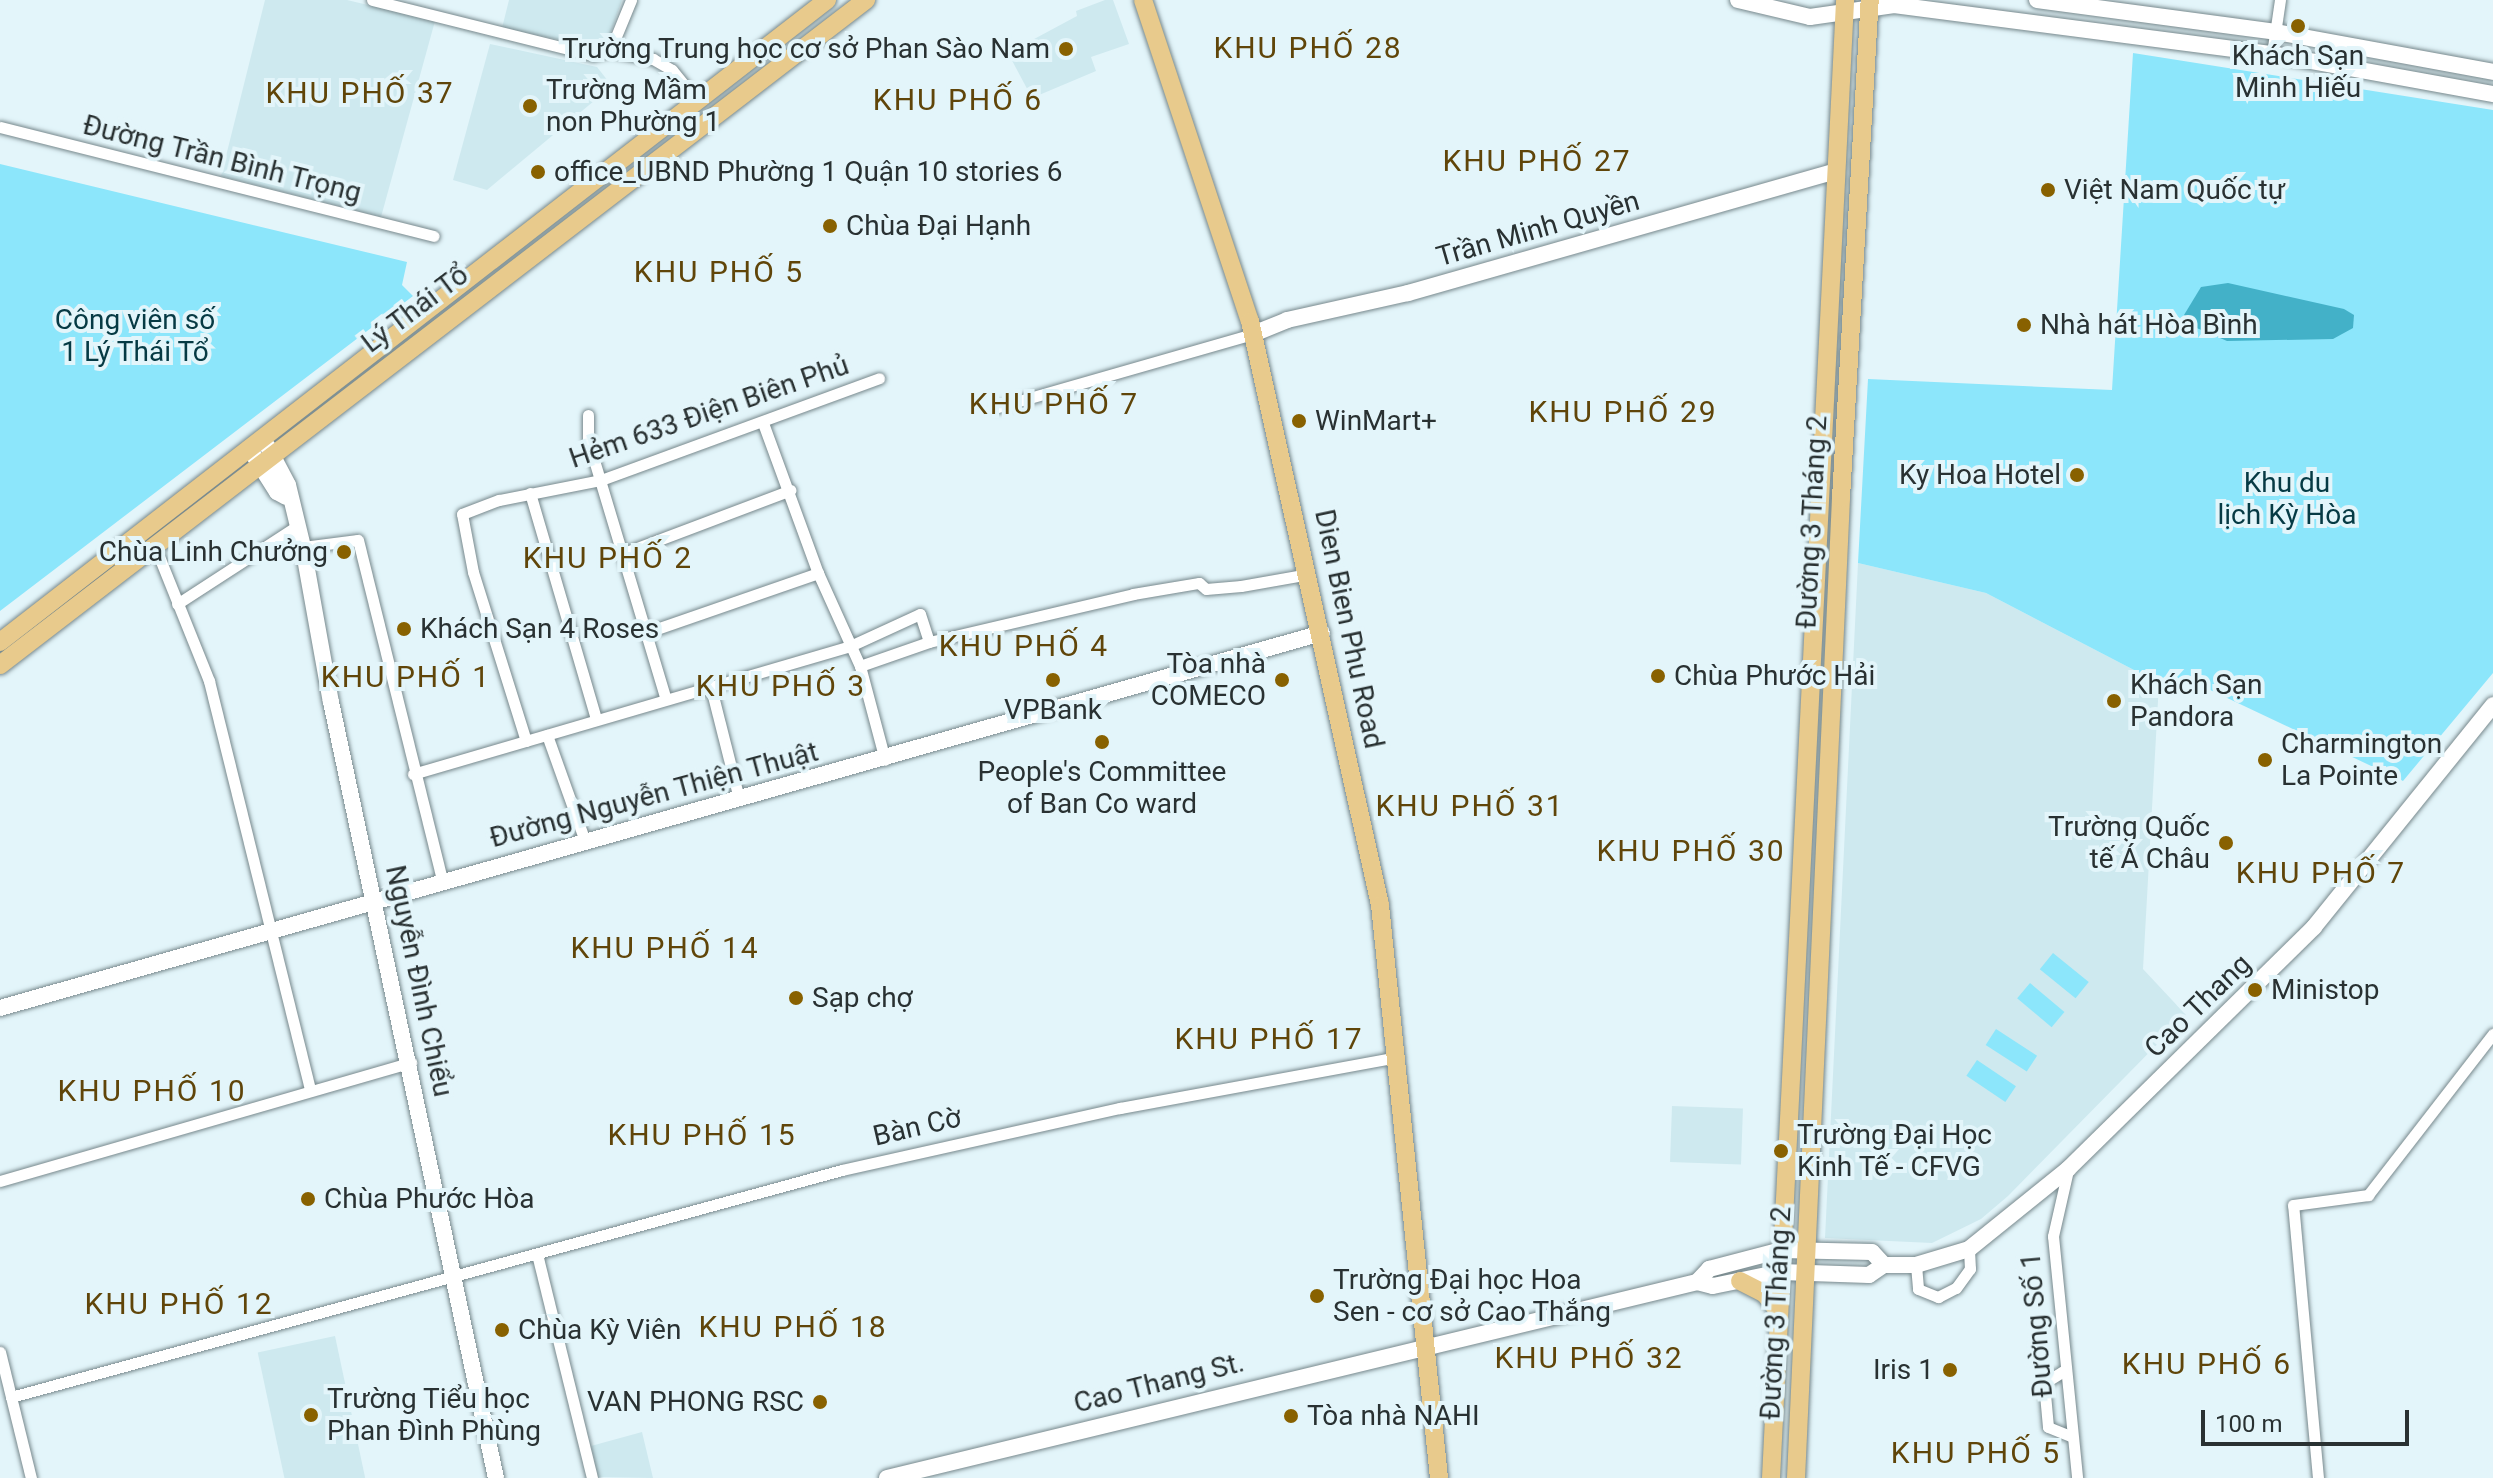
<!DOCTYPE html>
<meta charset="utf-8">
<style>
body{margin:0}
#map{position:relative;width:2493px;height:1478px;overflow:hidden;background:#e3f5fa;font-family:Roboto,sans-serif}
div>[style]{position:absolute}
.built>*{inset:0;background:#cee9ef;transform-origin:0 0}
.green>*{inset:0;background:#8ce6fb;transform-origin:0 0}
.water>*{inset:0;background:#43b1c8}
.roads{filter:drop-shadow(0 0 2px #77888c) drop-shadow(0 0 2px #77888c)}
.street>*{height:11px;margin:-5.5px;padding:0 5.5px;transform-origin:5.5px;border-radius:5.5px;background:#fff}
.secondary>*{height:16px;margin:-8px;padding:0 8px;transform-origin:8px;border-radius:8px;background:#fff}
.primary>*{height:18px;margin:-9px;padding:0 9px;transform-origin:9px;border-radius:9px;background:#e8ca8c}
.dots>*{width:22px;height:22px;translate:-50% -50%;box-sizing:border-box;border:4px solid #e3f5fa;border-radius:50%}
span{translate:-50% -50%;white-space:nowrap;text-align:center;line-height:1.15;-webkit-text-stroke:8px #e3f5fa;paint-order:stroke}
.poi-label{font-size:28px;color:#293132}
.right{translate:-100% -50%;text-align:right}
.left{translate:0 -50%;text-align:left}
.street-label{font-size:28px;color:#293132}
.park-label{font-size:28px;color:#063a44}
.neighbourhood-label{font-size:30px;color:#604509;letter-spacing:2px}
.scale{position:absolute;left:2201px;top:1410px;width:208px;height:36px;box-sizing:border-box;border:4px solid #293132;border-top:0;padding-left:10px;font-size:24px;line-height:28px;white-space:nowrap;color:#293132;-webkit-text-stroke:6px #e3f5fa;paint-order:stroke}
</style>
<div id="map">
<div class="built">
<i style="clip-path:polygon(265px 0,347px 0,435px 21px,381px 217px,221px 176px)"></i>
<i style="clip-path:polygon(509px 0,622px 0,605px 49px,502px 28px)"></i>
<i style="clip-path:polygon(1105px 0,1113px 0,1129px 44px,1091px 57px,1096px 71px,1032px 98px,1008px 53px,1077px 16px,1076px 11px)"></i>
<i style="clip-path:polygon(490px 44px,597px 67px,612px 86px,487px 190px,453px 180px)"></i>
<i style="clip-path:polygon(1858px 563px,1986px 593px,2159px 683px,2143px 969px,2186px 1015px,2008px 1196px,1981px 1219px,1932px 1243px,1825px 1238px)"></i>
<i style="left:1672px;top:1106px;width:71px;height:56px;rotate:2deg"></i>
<i style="left:335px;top:1336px;width:145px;height:79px;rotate:78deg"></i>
<i style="clip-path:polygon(642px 1432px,653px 1478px,598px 1477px,591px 1446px)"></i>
</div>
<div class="green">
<i style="clip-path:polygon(2133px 53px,2493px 110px,2493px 673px,2403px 781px,2187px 679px,2159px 683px,1986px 593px,1858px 563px,1868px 379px,2112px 390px)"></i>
<i style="clip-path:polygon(0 164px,407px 262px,402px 285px,413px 296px,0 611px)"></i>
<i style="left:2053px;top:953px;width:46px;height:21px;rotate:39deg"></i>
<i style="left:2030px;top:983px;width:45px;height:20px;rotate:40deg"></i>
<i style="left:1996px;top:1029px;width:49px;height:19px;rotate:33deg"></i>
<i style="left:1977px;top:1060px;width:47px;height:19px;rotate:34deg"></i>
</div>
<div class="water">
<i style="clip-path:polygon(2228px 283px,2344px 309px,2354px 315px,2353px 328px,2333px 339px,2227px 341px,2192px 326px,2184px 315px,2201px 287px)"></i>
</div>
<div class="roads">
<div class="street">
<i style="left:372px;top:0;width:228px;rotate:14deg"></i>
<i style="left:593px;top:55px;width:17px;rotate:-13deg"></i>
<i style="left:610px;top:51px;width:44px;rotate:10.5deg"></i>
<i style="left:653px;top:59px;width:22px;rotate:30deg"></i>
<i style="left:672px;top:70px;width:40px;rotate:51deg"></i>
<i style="left:610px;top:51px;width:55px;rotate:-67.6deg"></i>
<i style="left:2272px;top:54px;width:55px;rotate:-81.6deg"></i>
<i style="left:0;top:127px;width:447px;rotate:14.1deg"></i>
<i style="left:998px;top:407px;width:265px;rotate:-16deg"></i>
<i style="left:588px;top:415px;width:25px;rotate:90deg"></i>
<i style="left:588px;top:440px;width:268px;rotate:73.3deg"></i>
<i style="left:763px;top:423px;width:160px;rotate:69.9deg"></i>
<i style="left:818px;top:573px;width:102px;rotate:65.7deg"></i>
<i style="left:860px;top:666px;width:97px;rotate:75.1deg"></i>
<i style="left:530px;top:493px;width:234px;rotate:73.7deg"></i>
<i style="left:154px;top:544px;width:148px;rotate:68.1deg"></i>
<i style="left:209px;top:681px;width:419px;rotate:76.1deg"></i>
<i style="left:303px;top:547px;width:55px;rotate:-7.3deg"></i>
<i style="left:358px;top:540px;width:350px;rotate:76.1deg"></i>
<i style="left:624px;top:553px;width:178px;rotate:-20.7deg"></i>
<i style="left:177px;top:604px;width:143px;rotate:-33deg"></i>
<i style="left:648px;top:632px;width:180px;rotate:-19.1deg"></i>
<i style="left:860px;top:666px;width:73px;rotate:-19.2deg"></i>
<i style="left:929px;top:642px;width:210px;rotate:-13.2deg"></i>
<i style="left:1133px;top:594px;width:67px;rotate:-9.5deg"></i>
<i style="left:1199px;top:583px;width:9px;rotate:41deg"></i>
<i style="left:1206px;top:589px;width:35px;rotate:-5deg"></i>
<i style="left:1241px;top:586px;width:69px;rotate:-10deg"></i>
<i style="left:711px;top:688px;width:114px;rotate:75.8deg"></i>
<i style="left:547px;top:735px;width:113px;rotate:70.3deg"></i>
<i style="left:526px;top:741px;width:177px;rotate:-107.4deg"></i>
<i style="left:473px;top:572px;width:59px;rotate:-100.7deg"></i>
<i style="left:462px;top:514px;width:40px;rotate:-21deg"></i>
<i style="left:499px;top:500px;width:104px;rotate:-11.1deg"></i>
<i style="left:601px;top:480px;width:296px;rotate:-20.1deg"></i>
<i style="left:413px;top:774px;width:453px;rotate:-16.3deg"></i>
<i style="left:848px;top:647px;width:79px;rotate:-24.6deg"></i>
<i style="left:920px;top:614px;width:29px;rotate:72deg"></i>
<i style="left:2068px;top:1170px;width:68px;rotate:102.8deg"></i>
<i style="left:2053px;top:1236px;width:243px;rotate:84.3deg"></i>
<i style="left:0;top:1181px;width:428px;rotate:-16.1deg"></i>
<i style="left:537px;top:1254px;width:231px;rotate:76.2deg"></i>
<i style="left:1916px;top:1265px;width:24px;rotate:85deg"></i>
<i style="left:1918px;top:1289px;width:22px;rotate:22deg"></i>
<i style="left:1938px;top:1297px;width:20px;rotate:-27deg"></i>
<i style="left:1956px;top:1288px;width:24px;rotate:-54deg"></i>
<i style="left:1970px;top:1269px;width:20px;rotate:-93deg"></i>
<i style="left:0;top:1352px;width:130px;rotate:76.2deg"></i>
<i style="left:2065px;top:1370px;width:25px;rotate:148deg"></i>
<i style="left:2044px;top:1383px;width:44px;rotate:84.8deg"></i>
<i style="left:2048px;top:1427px;width:24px;rotate:22deg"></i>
<i style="left:11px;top:1397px;width:861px;rotate:-15.28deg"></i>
<i style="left:842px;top:1170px;width:285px;rotate:-12.6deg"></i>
<i style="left:1120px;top:1108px;width:283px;rotate:-10.4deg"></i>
<i style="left:2318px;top:1478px;width:274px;rotate:-95.2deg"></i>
<i style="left:2293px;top:1205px;width:76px;rotate:-7.6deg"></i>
<i style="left:2368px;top:1195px;width:204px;rotate:-52.2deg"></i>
</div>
<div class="secondary">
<i style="left:1738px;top:0;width:74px;rotate:13.3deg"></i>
<i style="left:1810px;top:17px;width:85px;rotate:-8.1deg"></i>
<i style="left:1894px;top:5px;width:381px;rotate:7.4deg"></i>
<i style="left:2272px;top:54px;width:225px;rotate:10.3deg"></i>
<i style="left:2037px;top:0;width:241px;rotate:7.6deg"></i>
<i style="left:2276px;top:32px;width:221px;rotate:10.4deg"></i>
<i style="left:1253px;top:334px;width:37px;rotate:-22deg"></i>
<i style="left:1287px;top:320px;width:124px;rotate:-12.6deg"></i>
<i style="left:1408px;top:293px;width:445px;rotate:-15.9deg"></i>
<i style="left:268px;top:447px;width:43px;rotate:62.2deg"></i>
<i style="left:288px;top:485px;width:64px;rotate:76.4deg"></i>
<i style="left:303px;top:547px;width:158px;rotate:79.8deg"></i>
<i style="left:331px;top:702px;width:793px;rotate:78deg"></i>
<i style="left:249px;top:448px;width:52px;rotate:57.5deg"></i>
<i style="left:277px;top:492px;width:10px;rotate:29deg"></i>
<i style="left:0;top:1008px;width:1374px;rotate:-15.84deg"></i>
<i style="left:1697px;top:1282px;width:18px;rotate:-47deg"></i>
<i style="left:1709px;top:1269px;width:75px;rotate:-14.6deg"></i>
<i style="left:1782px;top:1250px;width:90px;rotate:1.3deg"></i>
<i style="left:1872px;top:1252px;width:18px;rotate:47deg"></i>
<i style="left:887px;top:1478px;width:833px;rotate:-13.6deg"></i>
<i style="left:1697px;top:1282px;width:16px;rotate:14deg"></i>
<i style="left:1713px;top:1286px;width:69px;rotate:-11.6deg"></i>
<i style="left:1781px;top:1272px;width:88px;rotate:2deg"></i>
<i style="left:1869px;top:1275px;width:18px;rotate:-34deg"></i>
<i style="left:1884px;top:1265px;width:32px"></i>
<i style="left:1916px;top:1265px;width:55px;rotate:-16.8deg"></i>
<i style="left:1969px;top:1249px;width:127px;rotate:-38.9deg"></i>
<i style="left:2068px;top:1169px;width:345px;rotate:-44.5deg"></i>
<i style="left:2314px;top:927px;width:285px;rotate:-51.1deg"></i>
</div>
<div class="primary">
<i style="left:1143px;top:0;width:338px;rotate:71.6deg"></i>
<i style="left:1250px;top:321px;width:598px;rotate:77.45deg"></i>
<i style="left:1380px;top:905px;width:576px;rotate:84.12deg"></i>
<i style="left:0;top:642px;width:1047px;rotate:-37.82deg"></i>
<i style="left:0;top:665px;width:1092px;rotate:-37.52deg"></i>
<i style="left:1740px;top:1281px;width:28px;rotate:27deg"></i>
<i style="left:1765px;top:1294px;width:23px;rotate:52deg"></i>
<i style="left:1771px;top:1478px;width:1480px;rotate:-87.13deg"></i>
<i style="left:1796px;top:1478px;width:981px;rotate:-87.37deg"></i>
<i style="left:1841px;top:498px;width:499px;rotate:-86.7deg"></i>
</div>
</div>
<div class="dots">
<i style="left:2298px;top:26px;background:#886100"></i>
<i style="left:1066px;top:49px;background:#886100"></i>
<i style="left:530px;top:106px;background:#886100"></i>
<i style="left:538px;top:172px;background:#886100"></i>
<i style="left:2048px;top:190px;background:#886100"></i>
<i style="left:830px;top:226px;background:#886100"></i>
<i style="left:2024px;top:325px;background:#886100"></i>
<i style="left:1299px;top:421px;background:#886100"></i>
<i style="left:2077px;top:475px;background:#886100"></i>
<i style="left:344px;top:552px;background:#886100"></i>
<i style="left:404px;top:629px;background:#886100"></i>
<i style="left:1658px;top:676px;background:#886100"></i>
<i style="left:1053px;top:680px;background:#886100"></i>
<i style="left:1282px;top:680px;background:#886100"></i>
<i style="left:2114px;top:701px;background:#886100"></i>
<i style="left:1102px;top:742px;background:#886100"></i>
<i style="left:2265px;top:760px;background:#886100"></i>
<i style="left:2226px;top:843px;background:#886100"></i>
<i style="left:2255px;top:990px;background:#886100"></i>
<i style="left:796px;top:998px;background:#886100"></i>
<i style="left:1781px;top:1151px;background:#886100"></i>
<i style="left:308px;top:1199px;background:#886100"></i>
<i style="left:1317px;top:1296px;background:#886100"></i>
<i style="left:502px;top:1330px;background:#886100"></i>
<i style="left:1950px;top:1370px;background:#886100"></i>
<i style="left:820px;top:1402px;background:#886100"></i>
<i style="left:311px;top:1415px;background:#886100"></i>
<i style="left:1291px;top:1416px;background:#886100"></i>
</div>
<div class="poi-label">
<span class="right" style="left:1050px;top:49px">Trường Trung học cơ sở Phan Sào Nam</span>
<span style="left:2298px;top:72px">Khách Sạn<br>Minh Hiếu</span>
<span class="left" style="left:546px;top:106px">Trường Mầm<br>non Phường 1</span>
<span class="left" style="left:554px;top:172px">office_UBND Phường 1 Quận 10 stories 6</span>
<span class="left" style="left:2064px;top:190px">Việt Nam Quốc tự</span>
<span class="left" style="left:846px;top:226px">Chùa Đại Hạnh</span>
<span class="left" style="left:2040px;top:325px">Nhà hát Hòa Bình</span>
<span class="left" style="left:1315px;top:421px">WinMart+</span>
<span class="right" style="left:2061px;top:475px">Ky Hoa Hotel</span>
<span class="right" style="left:328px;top:552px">Chùa Linh Chưởng</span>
<span class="left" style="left:420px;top:629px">Khách Sạn 4 Roses</span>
<span class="right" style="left:1266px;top:680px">Tòa nhà<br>COMECO</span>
<span class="left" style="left:1674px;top:676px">Chùa Phước Hải</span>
<span class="left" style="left:2130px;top:701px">Khách Sạn<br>Pandora</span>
<span style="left:1053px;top:710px">VPBank</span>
<span class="left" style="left:2281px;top:760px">Charmington<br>La Pointe</span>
<span style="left:1102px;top:788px">People's Committee<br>of Ban Co ward</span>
<span class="right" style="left:2210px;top:843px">Trường Quốc<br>tế Á Châu</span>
<span class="left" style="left:2271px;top:990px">Ministop</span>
<span class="left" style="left:812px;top:998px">Sạp chợ</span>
<span class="left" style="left:1797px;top:1151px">Trường Đại Học<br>Kinh Tế - CFVG</span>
<span class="left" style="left:324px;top:1199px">Chùa Phước Hòa</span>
<span class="left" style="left:1333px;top:1296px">Trường Đại học Hoa<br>Sen - cơ sở Cao Thắng</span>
<span class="left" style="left:518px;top:1330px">Chùa Kỳ Viên</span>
<span class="right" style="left:1934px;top:1370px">Iris 1</span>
<span class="left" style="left:327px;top:1415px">Trường Tiểu học<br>Phan Đình Phùng</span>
<span class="right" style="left:804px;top:1402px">VAN PHONG RSC</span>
<span class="left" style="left:1307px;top:1416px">Tòa nhà NAHI</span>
</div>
<div class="street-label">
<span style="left:222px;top:159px;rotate:14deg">Đường Trần Bình Trọng</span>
<span style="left:1538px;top:229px;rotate:-16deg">Trần Minh Quyền</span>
<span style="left:415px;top:309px;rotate:-37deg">Lý Thái Tổ</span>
<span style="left:709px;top:412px;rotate:-19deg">Hẻm 633 Ðiện Biên Phủ</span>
<span style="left:1812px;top:522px;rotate:-87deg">Đường 3 Tháng 2</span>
<span style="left:1349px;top:629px;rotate:78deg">Dien Bien Phu Road</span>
<span style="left:654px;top:795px;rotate:-15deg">Đường Nguyễn Thiện Thuật</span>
<span style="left:419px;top:981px;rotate:78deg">Nguyễn Đình Chiểu</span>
<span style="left:2198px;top:1006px;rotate:-44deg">Cao Thang</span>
<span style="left:917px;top:1127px;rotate:-13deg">Bàn Cờ</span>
<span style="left:1776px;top:1313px;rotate:-87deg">Đường 3 Tháng 2</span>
<span style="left:2037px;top:1325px;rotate:-95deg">Đường Số 1</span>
<span style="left:1159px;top:1383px;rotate:-14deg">Cao Thang St.</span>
</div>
<div class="park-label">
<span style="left:135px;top:336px">Công viên số<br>1 Lý Thái Tổ</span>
<span style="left:2287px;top:499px">Khu du<br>lịch Kỳ Hòa</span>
</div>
<div class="neighbourhood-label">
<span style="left:1308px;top:48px">KHU PHỐ 28</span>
<span style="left:360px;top:93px">KHU PHỐ 37</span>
<span style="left:958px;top:100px">KHU PHỐ 6</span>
<span style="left:1537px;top:161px">KHU PHỐ 27</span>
<span style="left:719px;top:272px">KHU PHỐ 5</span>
<span style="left:1054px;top:404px">KHU PHỐ 7</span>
<span style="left:1623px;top:412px">KHU PHỐ 29</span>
<span style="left:608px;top:558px">KHU PHỐ 2</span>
<span style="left:1024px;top:646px">KHU PHỐ 4</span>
<span style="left:406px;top:677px">KHU PHỐ 1</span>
<span style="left:781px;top:686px">KHU PHỐ 3</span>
<span style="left:1470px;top:806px">KHU PHỐ 31</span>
<span style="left:1691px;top:851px">KHU PHỐ 30</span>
<span style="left:2321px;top:873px">KHU PHỐ 7</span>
<span style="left:665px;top:948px">KHU PHỐ 14</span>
<span style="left:1269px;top:1039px">KHU PHỐ 17</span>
<span style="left:152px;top:1091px">KHU PHỐ 10</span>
<span style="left:702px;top:1135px">KHU PHỐ 15</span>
<span style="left:179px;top:1304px">KHU PHỐ 12</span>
<span style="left:793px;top:1327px">KHU PHỐ 18</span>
<span style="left:1589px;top:1358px">KHU PHỐ 32</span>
<span style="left:2207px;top:1364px">KHU PHỐ 6</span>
<span style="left:1976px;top:1453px">KHU PHỐ 5</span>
</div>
<div class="scale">100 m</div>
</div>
